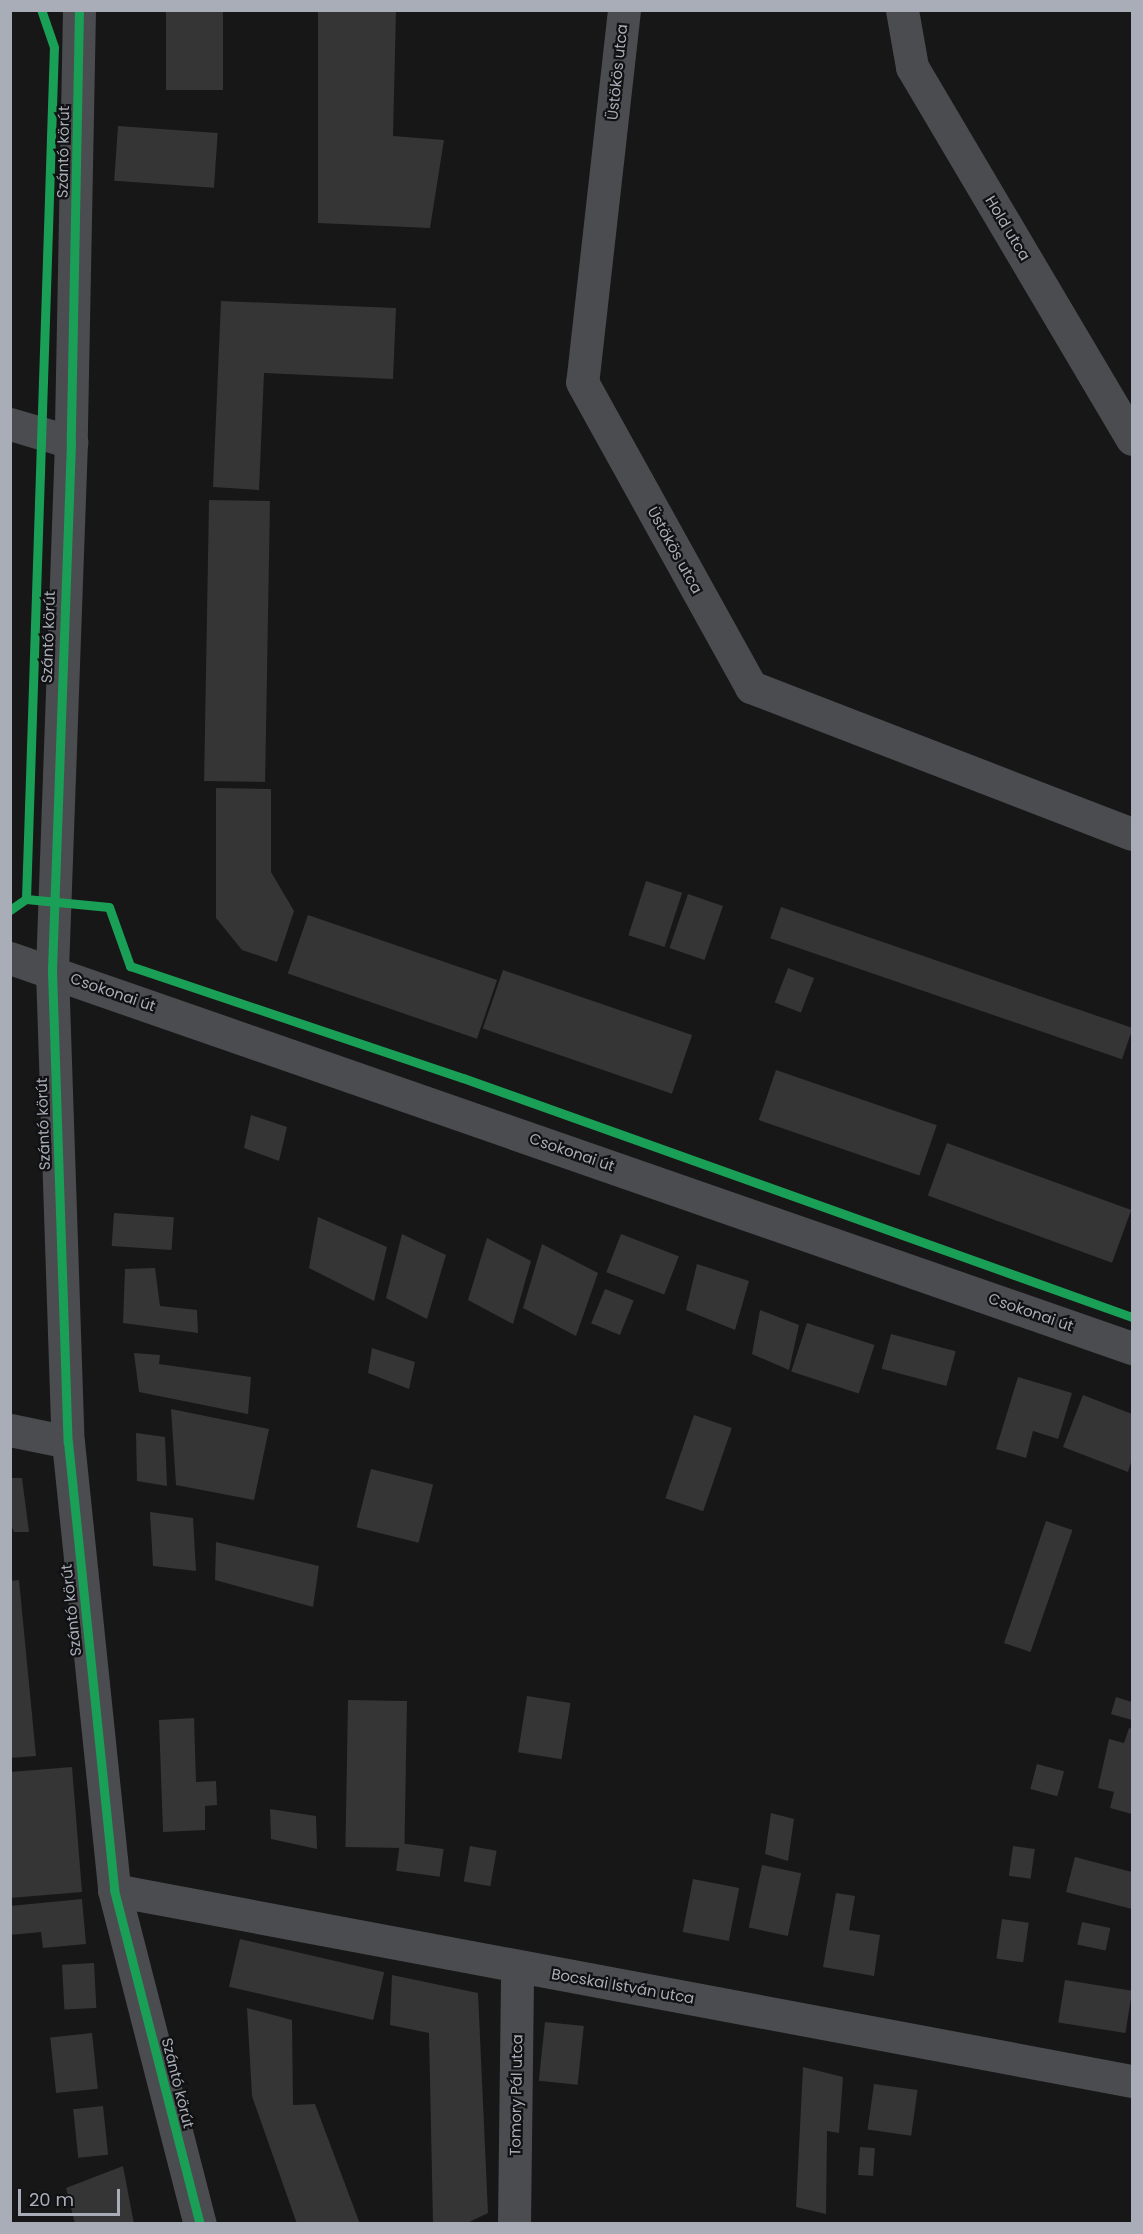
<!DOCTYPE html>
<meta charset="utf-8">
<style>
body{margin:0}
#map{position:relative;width:1143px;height:2234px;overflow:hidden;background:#171717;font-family:Poppins,sans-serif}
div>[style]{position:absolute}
.building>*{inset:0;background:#353536;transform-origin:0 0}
.minor>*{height:33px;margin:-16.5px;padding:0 16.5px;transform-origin:16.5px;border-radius:16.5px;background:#4b4c50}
.cycleway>*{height:9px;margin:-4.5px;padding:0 4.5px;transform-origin:4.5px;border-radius:4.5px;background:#1a9f57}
span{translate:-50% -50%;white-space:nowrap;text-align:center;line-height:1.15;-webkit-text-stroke:4.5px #111113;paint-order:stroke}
.street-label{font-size:15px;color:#a8adb8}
.frame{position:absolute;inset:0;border:12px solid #a8adb8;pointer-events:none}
.scale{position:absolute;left:18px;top:2189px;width:102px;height:27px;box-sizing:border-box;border:3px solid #a8adb8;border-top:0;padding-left:8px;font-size:18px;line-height:21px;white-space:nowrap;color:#a8adb8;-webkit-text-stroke:4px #111113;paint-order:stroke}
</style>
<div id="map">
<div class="building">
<i style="left:166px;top:10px;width:57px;height:80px"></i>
<i style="clip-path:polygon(318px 10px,396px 10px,393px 136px,444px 140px,430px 228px,318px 223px)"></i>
<i style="left:118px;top:126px;width:100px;height:55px;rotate:4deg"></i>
<i style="clip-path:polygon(221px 301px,396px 308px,393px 379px,264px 373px,259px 490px,213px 487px)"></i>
<i style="left:209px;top:500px;width:61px;height:281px;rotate:1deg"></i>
<i style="clip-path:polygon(216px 788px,271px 789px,271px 872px,294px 911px,277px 962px,242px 950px,216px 918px)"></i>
<i style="left:646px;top:881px;width:38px;height:57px;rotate:18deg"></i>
<i style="left:688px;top:894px;width:37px;height:57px;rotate:19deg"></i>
<i style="left:781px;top:907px;width:372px;height:33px;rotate:19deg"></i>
<i style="left:308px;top:915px;width:200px;height:62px;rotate:19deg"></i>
<i style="left:788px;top:968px;width:28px;height:37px;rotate:21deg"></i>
<i style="left:503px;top:970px;width:200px;height:62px;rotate:19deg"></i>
<i style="left:776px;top:1070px;width:170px;height:53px;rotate:19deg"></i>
<i style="clip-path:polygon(251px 1115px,287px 1127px,279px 1161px,244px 1148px)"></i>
<i style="left:947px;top:1143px;width:196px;height:56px;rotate:20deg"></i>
<i style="left:114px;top:1213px;width:60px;height:33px;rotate:4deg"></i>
<i style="clip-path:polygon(318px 1217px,387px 1247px,374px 1301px,309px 1268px)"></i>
<i style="clip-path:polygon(402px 1234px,446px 1255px,427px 1319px,386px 1298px)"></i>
<i style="left:621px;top:1234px;width:62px;height:41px;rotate:21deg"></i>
<i style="clip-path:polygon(487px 1238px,531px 1261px,513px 1324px,468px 1300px)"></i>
<i style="clip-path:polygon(542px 1244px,598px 1273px,576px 1336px,523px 1308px)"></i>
<i style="clip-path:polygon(697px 1264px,749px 1281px,735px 1330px,686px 1310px)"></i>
<i style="clip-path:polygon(155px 1268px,160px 1306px,197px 1310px,198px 1333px,123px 1323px,125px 1269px)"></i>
<i style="left:605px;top:1289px;width:31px;height:37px;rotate:22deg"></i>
<i style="clip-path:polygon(760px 1310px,799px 1325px,789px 1370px,752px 1354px)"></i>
<i style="left:807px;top:1323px;width:71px;height:51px;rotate:18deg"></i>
<i style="left:891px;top:1334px;width:67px;height:36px;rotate:15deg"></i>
<i style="clip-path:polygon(372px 1348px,415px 1362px,409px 1389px,368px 1373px)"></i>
<i style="clip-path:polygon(134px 1353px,160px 1355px,159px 1364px,251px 1377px,248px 1414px,139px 1392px)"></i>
<i style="clip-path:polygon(1018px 1377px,1072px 1393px,1058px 1439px,1033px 1431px,1026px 1458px,996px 1449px)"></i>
<i style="clip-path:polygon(1083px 1395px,1132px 1414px,1132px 1459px,1128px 1472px,1063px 1447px)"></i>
<i style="clip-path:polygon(171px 1409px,269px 1429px,254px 1500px,176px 1485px)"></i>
<i style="left:694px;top:1415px;width:40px;height:88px;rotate:19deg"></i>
<i style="clip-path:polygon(136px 1433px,165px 1437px,167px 1486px,137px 1481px)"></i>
<i style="left:371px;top:1469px;width:64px;height:60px;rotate:14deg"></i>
<i style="clip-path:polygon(12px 1478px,22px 1478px,29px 1532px,14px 1532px,10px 1523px)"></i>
<i style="clip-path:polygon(150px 1512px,193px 1518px,196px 1571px,153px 1566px)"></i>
<i style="left:1046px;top:1521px;width:28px;height:129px;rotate:19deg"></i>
<i style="clip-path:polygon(216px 1542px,319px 1566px,313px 1607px,215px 1580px)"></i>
<i style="clip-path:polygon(19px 1580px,36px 1756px,10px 1758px,10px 1581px)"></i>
<i style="left:527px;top:1696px;width:44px;height:57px;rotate:9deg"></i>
<i style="clip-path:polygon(1116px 1697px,1132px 1702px,1132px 1720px,1111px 1714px)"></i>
<i style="left:348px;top:1700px;width:59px;height:147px;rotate:1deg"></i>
<i style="clip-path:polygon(194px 1718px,196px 1782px,216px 1781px,217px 1805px,205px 1806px,205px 1830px,163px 1832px,159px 1720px)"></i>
<i style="clip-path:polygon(1129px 1728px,1132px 1729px,1132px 1814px,1110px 1808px,1114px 1792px,1098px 1788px,1109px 1739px,1124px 1743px)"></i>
<i style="left:1037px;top:1764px;width:28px;height:26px;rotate:15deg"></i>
<i style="clip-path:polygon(72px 1767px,82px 1892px,10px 1898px,10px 1772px)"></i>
<i style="clip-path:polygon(270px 1809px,316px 1816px,317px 1849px,271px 1839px)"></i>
<i style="clip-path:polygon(771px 1813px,794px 1819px,788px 1861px,765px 1854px)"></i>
<i style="left:400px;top:1843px;width:44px;height:28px;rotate:8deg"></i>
<i style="left:470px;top:1846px;width:27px;height:36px;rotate:10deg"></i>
<i style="left:1013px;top:1846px;width:22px;height:30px;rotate:8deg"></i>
<i style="clip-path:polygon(1075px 1857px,1132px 1872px,1132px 1909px,1066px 1892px)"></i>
<i style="left:762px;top:1865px;width:40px;height:64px;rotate:12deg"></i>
<i style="left:693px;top:1879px;width:47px;height:54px;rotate:11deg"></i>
<i style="clip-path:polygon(836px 1893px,855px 1896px,849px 1930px,880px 1935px,874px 1976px,823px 1967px)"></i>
<i style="clip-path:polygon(82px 1899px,86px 1944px,43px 1948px,41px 1932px,10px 1935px,10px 1906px)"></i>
<i style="left:1002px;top:1919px;width:27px;height:40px;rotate:8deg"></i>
<i style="left:1082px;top:1922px;width:29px;height:23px;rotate:12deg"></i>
<i style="left:240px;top:1939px;width:148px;height:49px;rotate:13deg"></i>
<i style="left:94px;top:1963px;width:45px;height:32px;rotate:87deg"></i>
<i style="clip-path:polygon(392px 1975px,478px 1993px,488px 2213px,465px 2224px,433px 2224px,429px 2033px,390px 2025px)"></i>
<i style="left:1065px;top:1980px;width:68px;height:43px;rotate:9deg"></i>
<i style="clip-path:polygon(247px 2008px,292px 2020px,293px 2105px,315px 2104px,360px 2224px,297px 2224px,252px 2096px)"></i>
<i style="left:545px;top:2022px;width:39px;height:59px;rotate:6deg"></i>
<i style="left:92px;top:2033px;width:56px;height:42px;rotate:84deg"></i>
<i style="clip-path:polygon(803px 2067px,843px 2077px,839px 2133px,827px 2131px,826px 2214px,796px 2207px)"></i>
<i style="left:874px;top:2084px;width:44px;height:46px;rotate:8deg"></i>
<i style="left:103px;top:2106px;width:49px;height:30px;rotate:84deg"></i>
<i style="left:860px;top:2147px;width:15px;height:28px;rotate:4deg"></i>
<i style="clip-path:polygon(123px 2166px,134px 2224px,75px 2224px,66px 2188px)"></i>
</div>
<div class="minor">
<i style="left:79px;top:10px;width:432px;rotate:91.1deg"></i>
<i style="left:71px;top:442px;width:529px;rotate:92.06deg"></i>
<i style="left:52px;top:971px;width:471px;rotate:88.1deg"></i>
<i style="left:68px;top:1442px;width:450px;rotate:84.1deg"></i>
<i style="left:114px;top:1890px;width:345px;rotate:75.6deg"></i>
<i style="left:624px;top:10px;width:374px;rotate:96.4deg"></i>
<i style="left:582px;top:382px;width:349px;rotate:61deg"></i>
<i style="left:751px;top:687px;width:408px;rotate:21.1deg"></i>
<i style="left:902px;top:10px;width:58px;rotate:80deg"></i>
<i style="left:912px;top:67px;width:432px;rotate:59.4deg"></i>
<i style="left:10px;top:424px;width:64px;rotate:16.4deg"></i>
<i style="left:10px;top:958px;width:1188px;rotate:19.17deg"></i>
<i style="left:10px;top:1430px;width:59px;rotate:11.7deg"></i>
<i style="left:114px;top:1890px;width:1036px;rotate:10.63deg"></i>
<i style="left:514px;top:2224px;width:257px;rotate:-89.3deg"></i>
</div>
<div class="cycleway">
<i style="left:79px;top:10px;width:432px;rotate:91.1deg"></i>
<i style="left:71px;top:442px;width:529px;rotate:92.06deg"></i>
<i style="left:52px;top:971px;width:471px;rotate:88.1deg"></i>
<i style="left:68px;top:1442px;width:450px;rotate:84.1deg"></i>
<i style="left:114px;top:1890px;width:345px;rotate:75.6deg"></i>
<i style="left:26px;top:899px;width:852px;rotate:-88.12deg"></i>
<i style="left:54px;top:47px;width:39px;rotate:-109deg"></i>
<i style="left:10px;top:910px;width:19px;rotate:-35deg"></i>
<i style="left:26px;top:899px;width:83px;rotate:5.5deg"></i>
<i style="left:109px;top:907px;width:63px;rotate:70.4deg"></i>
<i style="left:130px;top:966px;width:351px;rotate:18.6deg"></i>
<i style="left:463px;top:1078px;width:710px;rotate:19.66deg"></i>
</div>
<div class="street-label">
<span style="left:617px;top:72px;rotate:-84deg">Üstökös utca</span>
<span style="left:63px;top:152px;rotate:-89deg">Szántó körút</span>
<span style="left:1008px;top:228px;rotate:59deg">Hold utca</span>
<span style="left:675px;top:550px;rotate:61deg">Üstökös utca</span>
<span style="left:48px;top:637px;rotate:-88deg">Szántó körút</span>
<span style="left:113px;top:992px;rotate:19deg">Csokonai út</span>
<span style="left:43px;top:1124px;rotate:-92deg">Szántó körút</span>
<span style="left:572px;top:1152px;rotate:19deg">Csokonai út</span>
<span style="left:1031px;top:1312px;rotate:19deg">Csokonai út</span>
<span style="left:71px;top:1610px;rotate:-96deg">Szántó körút</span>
<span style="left:623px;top:1986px;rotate:10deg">Bocskai István utca</span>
<span style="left:178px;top:2083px;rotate:76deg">Szántó körút</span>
<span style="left:516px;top:2095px;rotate:-89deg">Tomory Pál utca</span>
</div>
<div class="frame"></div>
<div class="scale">20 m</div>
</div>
